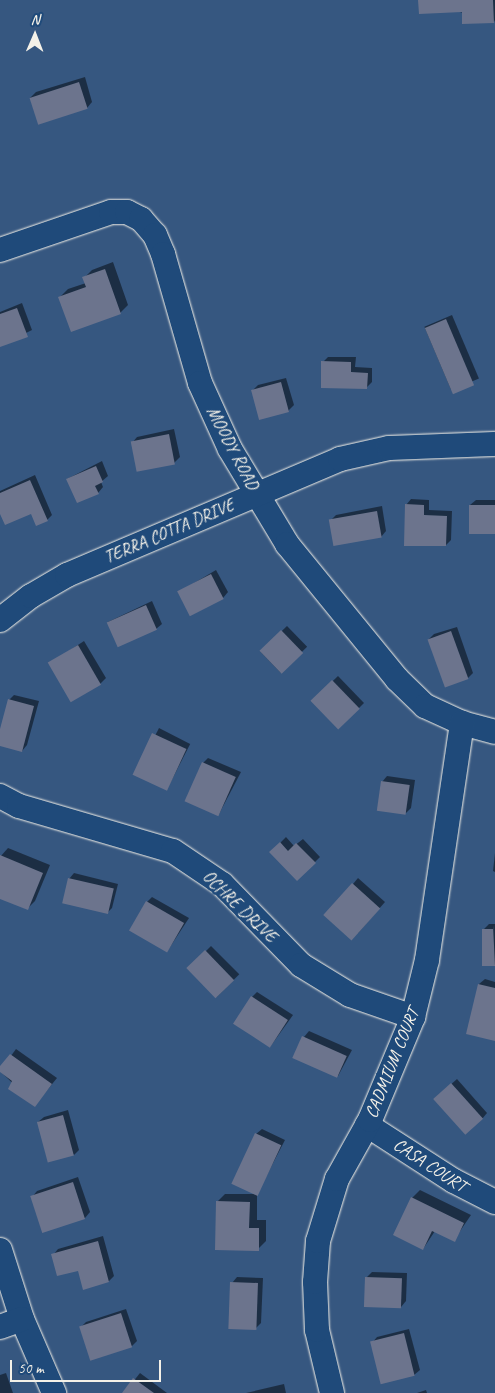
<!DOCTYPE html>
<style>
body{margin:0}
#map{position:relative;width:495px;height:1393px;overflow:hidden;background:#365780;font-family:Caveat,sans-serif}
div>[style]{position:absolute}
.shadow>*{inset:0;background:#0007;transform-origin:0 0}
.building>*{inset:0;background:#6c748d;transform-origin:0 0}
.roads{filter:drop-shadow(0 0 1px #f4f1e8) drop-shadow(0 0 1px #f4f1e8)}
.minor>*{height:24px;margin:-12px;padding:0 12px;transform-origin:12px;border-radius:12px;background:#1f4a7a}
span{translate:-50% -50%;white-space:nowrap;text-align:center;line-height:1.15;-webkit-text-stroke:5px #1f4a7a;paint-order:stroke}
.street-label{font-size:18px;color:#f4f1e8}
.north{position:absolute;left:10px;top:10px;width:50px;height:50px;-webkit-text-stroke:4px #1f4a7a;paint-order:stroke;rotate:1deg;font-size:14px;font-weight:700;line-height:20px;text-align:center;color:#f4f1e8}
.north::after{content:'';display:block;margin:auto;width:18px;height:22px;background:#f4f1e8;clip-path:polygon(50% 0,100% 100%,50% 72%,0 100%)}
.scale{position:absolute;left:10px;top:1360px;width:151px;height:22px;box-sizing:border-box;border:2px solid #f4f1e8;border-top:0;padding-left:6px;font-size:15px;line-height:18px;white-space:nowrap;color:#f4f1e8;-webkit-text-stroke:4px #1f4a7a;paint-order:stroke}
</style>
<div id="map">
<div class="shadow">
<i style="clip-path:polygon(419px 0,495px 0,495px 20px,494px 22px)"></i>
<i style="clip-path:polygon(85px 77px,92px 102px,87px 108px,30px 98px,36px 92px)"></i>
<i style="clip-path:polygon(113px 262px,128px 305px,120px 313px,60px 297px,68px 289px,86px 283px,84px 278px,92px 270px)"></i>
<i style="clip-path:polygon(22px 303px,32px 330px,0 346px,0 312px)"></i>
<i style="left:452px;top:315px;width:69px;height:30px;rotate:67deg"></i>
<i style="clip-path:polygon(328px 357px,356px 357px,355px 367px,372px 368px,372px 382px,367px 387px,323px 362px)"></i>
<i style="clip-path:polygon(286px 378px,294px 405px,288px 411px,253px 390px,258px 385px)"></i>
<i style="clip-path:polygon(174px 429px,180px 457px,174px 463px,132px 443px,137px 437px)"></i>
<i style="clip-path:polygon(102px 461px,108px 476px,101px 482px,103px 487px,98px 493px,67px 479px)"></i>
<i style="clip-path:polygon(35px 475px,52px 515px,47px 520px,32px 512px,0 510px,0 491px)"></i>
<i style="clip-path:polygon(411px 499px,429px 500px,429px 510px,452px 511px,451px 540px,446px 545px,406px 505px)"></i>
<i style="clip-path:polygon(476px 500px,495px 500px,495px 533px,470px 505px)"></i>
<i style="clip-path:polygon(382px 506px,386px 531px,381px 537px,331px 520px,336px 515px)"></i>
<i style="clip-path:polygon(216px 570px,228px 592px,223px 598px,179px 592px)"></i>
<i style="clip-path:polygon(152px 601px,162px 624px,156px 629px,108px 622px)"></i>
<i style="left:287px;top:626px;width:29px;height:37px;rotate:46deg"></i>
<i style="clip-path:polygon(457px 627px,473px 673px,468px 678px,428px 640px,434px 634px)"></i>
<i style="clip-path:polygon(84px 641px,106px 678px,100px 684px,49px 664px)"></i>
<i style="clip-path:polygon(338px 676px,364px 703px,359px 708px,312px 701px)"></i>
<i style="clip-path:polygon(14px 695px,39px 701px,27px 745px,22px 751px,0 745px,9px 700px)"></i>
<i style="left:159px;top:728px;width:35px;height:51px;rotate:27deg"></i>
<i style="clip-path:polygon(208px 758px,241px 772px,219px 814px,203px 763px)"></i>
<i style="clip-path:polygon(387px 776px,415px 780px,411px 808px,406px 813px,382px 782px)"></i>
<i style="clip-path:polygon(286px 837px,294px 846px,303px 839px,320px 857px,298px 879px,271px 852px)"></i>
<i style="clip-path:polygon(8px 848px,50px 865px,35px 901px,27px 909px,0 897px,0 857px)"></i>
<i style="clip-path:polygon(495px 853px,495px 872px,493px 871px)"></i>
<i style="clip-path:polygon(74px 873px,118px 884px,112px 908px,107px 913px,69px 879px)"></i>
<i style="clip-path:polygon(358px 878px,385px 902px,358px 933px,353px 884px)"></i>
<i style="clip-path:polygon(152px 897px,189px 918px,168px 950px,147px 902px)"></i>
<i style="clip-path:polygon(495px 919px,495px 965px,483px 965px,484px 929px,489px 924px,495px 924px)"></i>
<i style="left:211px;top:946px;width:40px;height:32px;rotate:45deg"></i>
<i style="clip-path:polygon(485px 979px,495px 982px,495px 1039px,479px 984px)"></i>
<i style="clip-path:polygon(257px 992px,293px 1015px,270px 1047px,252px 997px)"></i>
<i style="clip-path:polygon(309px 1031px,352px 1050px,338px 1076px,304px 1037px)"></i>
<i style="clip-path:polygon(16px 1049px,57px 1078px,35px 1105px,0 1071px)"></i>
<i style="clip-path:polygon(457px 1079px,487px 1113px,482px 1119px,440px 1094px)"></i>
<i style="clip-path:polygon(68px 1110px,79px 1150px,74px 1155px,38px 1122px,44px 1117px)"></i>
<i style="clip-path:polygon(262px 1129px,285px 1140px,257px 1194px,257px 1220px,266px 1220px,266px 1241px,258px 1249px,217px 1202px,225px 1194px,256px 1194px,256px 1134px)"></i>
<i style="clip-path:polygon(78px 1177px,90px 1212px,85px 1218px,43px 1231px,32px 1197px,37px 1191px)"></i>
<i style="clip-path:polygon(420px 1190px,471px 1215px,454px 1240px,435px 1231px,423px 1249px,412px 1198px)"></i>
<i style="clip-path:polygon(103px 1236px,114px 1276px,109px 1281px,84px 1288px,79px 1269px,53px 1255px,58px 1249px)"></i>
<i style="clip-path:polygon(372px 1272px,407px 1273px,406px 1301px,401px 1307px,366px 1278px)"></i>
<i style="clip-path:polygon(237px 1277px,263px 1278px,261px 1323px,256px 1328px,232px 1283px)"></i>
<i style="clip-path:polygon(126px 1309px,137px 1341px,132px 1346px,80px 1328px,86px 1322px)"></i>
<i style="clip-path:polygon(409px 1329px,420px 1370px,414px 1375px,372px 1343px,377px 1337px)"></i>
<i style="clip-path:polygon(6px 1373px,13px 1393px,0 1393px,0 1375px)"></i>
<i style="clip-path:polygon(140px 1373px,167px 1393px,124px 1393px)"></i>
<i style="clip-path:polygon(284px 1384px,286px 1393px,246px 1393px)"></i>
<i style="clip-path:polygon(426px 1390px,427px 1393px,417px 1393px)"></i>
</div>
<div class="building">
<i style="clip-path:polygon(418px 0,493px 0,494px 23px,462px 24px,462px 12px,419px 14px)"></i>
<i style="left:79px;top:82px;width:28px;height:52px;rotate:72deg"></i>
<i style="clip-path:polygon(105px 269px,121px 314px,71px 332px,58px 297px,86px 287px,82px 277px)"></i>
<i style="clip-path:polygon(17px 308px,28px 337px,0 347px,0 314px)"></i>
<i style="left:446px;top:319px;width:72px;height:23px;rotate:67deg"></i>
<i style="clip-path:polygon(321px 361px,351px 362px,351px 372px,368px 373px,367px 389px,321px 388px)"></i>
<i style="left:281px;top:382px;width:31px;height:31px;rotate:75deg"></i>
<i style="left:169px;top:434px;width:31px;height:39px;rotate:79deg"></i>
<i style="clip-path:polygon(96px 466px,103px 482px,95px 486px,99px 494px,77px 503px,66px 479px)"></i>
<i style="clip-path:polygon(30px 480px,48px 521px,36px 526px,31px 514px,5px 525px,0 514px,0 493px)"></i>
<i style="clip-path:polygon(405px 504px,424px 505px,424px 515px,447px 516px,446px 546px,404px 546px)"></i>
<i style="left:469px;top:505px;width:26px;height:29px"></i>
<i style="left:377px;top:511px;width:27px;height:49px;rotate:80deg"></i>
<i style="left:211px;top:574px;width:28px;height:38px;rotate:63deg"></i>
<i style="left:146px;top:605px;width:27px;height:43px;rotate:66deg"></i>
<i style="left:281px;top:630px;width:32px;height:30px;rotate:46deg"></i>
<i style="left:451px;top:631px;width:51px;height:25px;rotate:70deg"></i>
<i style="left:78px;top:645px;width:46px;height:35px;rotate:60deg"></i>
<i style="left:332px;top:680px;width:40px;height:30px;rotate:46deg"></i>
<i style="clip-path:polygon(8px 699px,34px 706px,22px 752px,0 746px,0 729px)"></i>
<i style="left:152px;top:733px;width:38px;height:46px;rotate:25deg"></i>
<i style="left:202px;top:762px;width:37px;height:43px;rotate:24deg"></i>
<i style="left:381px;top:781px;width:29px;height:30px;rotate:8deg"></i>
<i style="clip-path:polygon(280px 842px,288px 851px,296px 843px,316px 863px,297px 881px,269px 852px)"></i>
<i style="clip-path:polygon(0 855px,43px 873px,28px 910px,0 899px)"></i>
<i style="left:68px;top:878px;width:47px;height:26px;rotate:13deg"></i>
<i style="left:352px;top:883px;width:38px;height:43px;rotate:42deg"></i>
<i style="left:146px;top:901px;width:44px;height:34px;rotate:30deg"></i>
<i style="clip-path:polygon(493px 925px,495px 966px,482px 966px,482px 929px,493px 929px)"></i>
<i style="left:205px;top:950px;width:42px;height:26px;rotate:46deg"></i>
<i style="clip-path:polygon(478px 984px,495px 988px,495px 1041px,466px 1034px)"></i>
<i style="left:251px;top:996px;width:44px;height:33px;rotate:33deg"></i>
<i style="left:302px;top:1036px;width:49px;height:24px;rotate:24deg"></i>
<i style="clip-path:polygon(10px 1054px,52px 1084px,35px 1107px,8px 1089px,12px 1081px,0 1072px,0 1066px)"></i>
<i style="left:451px;top:1083px;width:48px;height:24px;rotate:48deg"></i>
<i style="left:63px;top:1115px;width:42px;height:27px;rotate:75deg"></i>
<i style="left:255px;top:1133px;width:29px;height:56px;rotate:25deg"></i>
<i style="left:73px;top:1182px;width:39px;height:45px;rotate:72deg"></i>
<i style="clip-path:polygon(411px 1197px,464px 1223px,455px 1242px,432px 1231px,423px 1250px,393px 1235px)"></i>
<i style="clip-path:polygon(216px 1201px,250px 1202px,249px 1228px,259px 1228px,259px 1251px,215px 1250px)"></i>
<i style="clip-path:polygon(98px 1241px,109px 1282px,83px 1290px,78px 1271px,57px 1276px,51px 1254px)"></i>
<i style="left:365px;top:1277px;width:37px;height:30px;rotate:2deg"></i>
<i style="left:230px;top:1282px;width:28px;height:47px;rotate:2deg"></i>
<i style="left:121px;top:1313px;width:36px;height:44px;rotate:72deg"></i>
<i style="left:404px;top:1333px;width:44px;height:35px;rotate:76deg"></i>
<i style="clip-path:polygon(133px 1378px,154px 1393px,122px 1393px)"></i>
</div>
<div class="roads">
<div class="minor">
<i style="left:0;top:250px;width:117px;rotate:-18.9deg"></i>
<i style="left:111px;top:212px;width:16px"></i>
<i style="left:127px;top:212px;width:16px;rotate:27deg"></i>
<i style="left:141px;top:219px;width:21px;rotate:49deg"></i>
<i style="left:155px;top:235px;width:21px;rotate:67deg"></i>
<i style="left:163px;top:254px;width:134px;rotate:74deg"></i>
<i style="left:200px;top:383px;width:72px;rotate:65.6deg"></i>
<i style="left:230px;top:449px;width:111px;rotate:59deg"></i>
<i style="left:287px;top:544px;width:174px;rotate:50.8deg"></i>
<i style="left:397px;top:679px;width:39px;rotate:44deg"></i>
<i style="left:425px;top:706px;width:41px;rotate:24.7deg"></i>
<i style="left:462px;top:723px;width:34px;rotate:15deg"></i>
<i style="left:0;top:620px;width:39px;rotate:-38deg"></i>
<i style="left:31px;top:596px;width:42px;rotate:-30.3deg"></i>
<i style="left:67px;top:575px;width:297px;rotate:-23deg"></i>
<i style="left:340px;top:459px;width:50px;rotate:-12.7deg"></i>
<i style="left:389px;top:448px;width:106px;rotate:-2.2deg"></i>
<i style="left:0;top:796px;width:21px;rotate:28deg"></i>
<i style="left:19px;top:806px;width:160px;rotate:16.3deg"></i>
<i style="left:173px;top:851px;width:59px;rotate:34deg"></i>
<i style="left:222px;top:884px;width:113px;rotate:45.7deg"></i>
<i style="left:301px;top:965px;width:57px;rotate:31.5deg"></i>
<i style="left:350px;top:995px;width:67px;rotate:19.2deg"></i>
<i style="left:367px;top:1125px;width:103px;rotate:32.8deg"></i>
<i style="left:454px;top:1181px;width:46px;rotate:27.1deg"></i>
<i style="left:0;top:1250px;width:72px;rotate:72.3deg"></i>
<i style="left:22px;top:1319px;width:81px;rotate:66.6deg"></i>
<i style="left:0;top:1327px;width:23px;rotate:-20deg"></i>
<i style="left:332px;top:1393px;width:65px;rotate:-103.4deg"></i>
<i style="left:317px;top:1330px;width:48px;rotate:-92.4deg"></i>
<i style="left:315px;top:1282px;width:41px;rotate:-85.8deg"></i>
<i style="left:318px;top:1241px;width:65px;rotate:-73deg"></i>
<i style="left:337px;top:1179px;width:68px;rotate:-60.8deg"></i>
<i style="left:370px;top:1120px;width:112px;rotate:-67.3deg"></i>
<i style="left:413px;top:1017px;width:59px;rotate:-76.2deg"></i>
<i style="left:427px;top:960px;width:240px;rotate:-81.6deg"></i>
</div>
</div>
<div class="street-label">
<span style="left:233px;top:448px;rotate:62deg">MOODY ROAD</span>
<span style="left:169px;top:531px;rotate:-23deg">TERRA COTTA DRIVE</span>
<span style="left:240px;top:906px;rotate:44deg">OCHRE DRIVE</span>
<span style="left:392px;top:1063px;rotate:-68deg">CADMIUM COURT</span>
<span style="left:430px;top:1165px;rotate:33deg">CASA COURT</span>
</div>
<div class="north">N</div>
<div class="scale">50 m</div>
</div>
